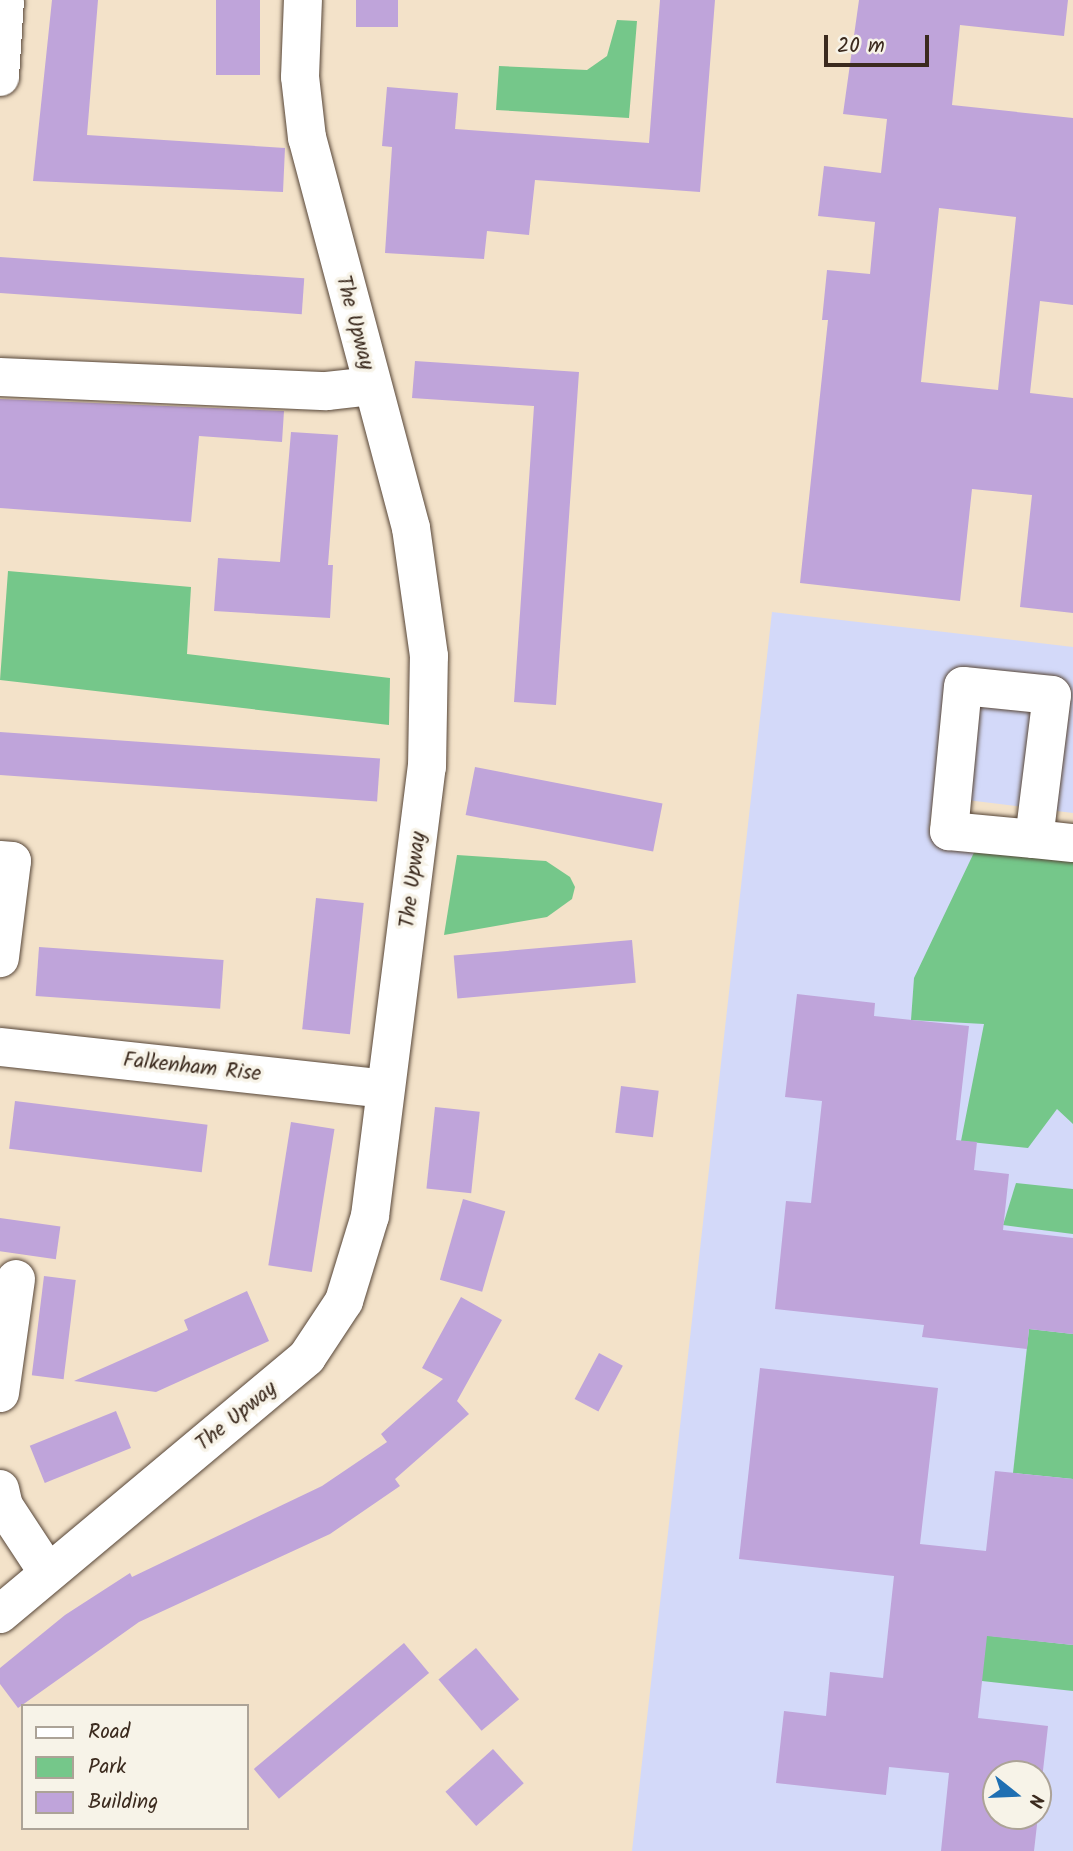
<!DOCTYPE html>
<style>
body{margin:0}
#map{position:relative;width:1073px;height:1851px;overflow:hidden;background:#f3e2c9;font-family:Kalam,sans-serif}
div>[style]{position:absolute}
.built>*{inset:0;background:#d3d9f9}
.green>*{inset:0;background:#75c78a}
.building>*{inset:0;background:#bfa4da;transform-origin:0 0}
.roads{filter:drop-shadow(0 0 2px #574638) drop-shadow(0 0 2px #574638)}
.minor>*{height:38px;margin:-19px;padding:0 19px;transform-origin:19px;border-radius:19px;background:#fff}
span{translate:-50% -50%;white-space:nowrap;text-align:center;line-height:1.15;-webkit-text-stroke:7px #f7f3e8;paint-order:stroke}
.street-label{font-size:21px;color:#3b2a1e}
.legend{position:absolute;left:21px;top:1704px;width:228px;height:126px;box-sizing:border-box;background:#f7f3e8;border:2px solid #aca397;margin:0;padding:9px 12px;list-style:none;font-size:21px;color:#3b2a1e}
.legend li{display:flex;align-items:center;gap:14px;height:35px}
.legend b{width:35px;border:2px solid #aca397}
.north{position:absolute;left:982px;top:1760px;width:70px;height:70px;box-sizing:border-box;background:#f7f3e8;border:2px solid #aca397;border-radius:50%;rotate:108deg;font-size:19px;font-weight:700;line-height:28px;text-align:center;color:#3b2a1e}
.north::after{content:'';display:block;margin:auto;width:24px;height:32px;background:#1f6fb2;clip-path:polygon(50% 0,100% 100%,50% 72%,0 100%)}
.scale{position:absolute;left:824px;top:35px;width:105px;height:32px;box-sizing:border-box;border:4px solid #3b2a1e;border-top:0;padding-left:9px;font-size:21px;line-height:24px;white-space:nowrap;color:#3b2a1e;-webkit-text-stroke:5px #f7f3e8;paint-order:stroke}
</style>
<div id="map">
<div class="built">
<i style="clip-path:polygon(evenodd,772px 612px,1073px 647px,1073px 813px,934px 796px,929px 830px,1073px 846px,1073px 1851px,632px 1851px,772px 612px,996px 1774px,1038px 1774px,1038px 1816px,996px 1816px,996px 1774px)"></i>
</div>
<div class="green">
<i style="clip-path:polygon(617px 20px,637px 21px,629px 118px,496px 110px,499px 66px,587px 70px,607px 56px)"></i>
<i style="clip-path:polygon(8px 571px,191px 587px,187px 654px,390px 678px,389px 725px,0 680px)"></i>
<i style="clip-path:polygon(980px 840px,1073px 852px,1073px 1124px,1057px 1109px,1028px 1148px,961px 1141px,984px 1024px,911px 1020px,914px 978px)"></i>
<i style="clip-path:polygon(457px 855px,546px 861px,570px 877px,575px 887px,572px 899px,547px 917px,444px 935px)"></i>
<i style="clip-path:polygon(1016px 1183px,1073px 1189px,1073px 1234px,1003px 1225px)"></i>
<i style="clip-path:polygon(1029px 1329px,1073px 1334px,1073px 1479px,1013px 1473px)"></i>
<i style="clip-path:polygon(974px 1634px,1073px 1645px,1073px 1691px,982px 1681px)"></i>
</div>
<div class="building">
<i style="clip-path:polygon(52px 0,98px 0,87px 135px,285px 148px,283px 192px,33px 181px)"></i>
<i style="left:216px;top:0;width:44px;height:75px"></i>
<i style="left:356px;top:0;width:42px;height:27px"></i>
<i style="clip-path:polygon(660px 0,715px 0,700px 192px,535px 180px,529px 235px,487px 231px,484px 259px,385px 253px,392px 147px,382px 146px,387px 87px,458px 93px,455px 129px,649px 143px)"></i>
<i style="clip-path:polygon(evenodd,859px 0,1068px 0,1064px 36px,960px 25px,952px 105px,1073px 118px,1073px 305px,1040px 301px,1030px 393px,1073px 398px,1073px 613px,1020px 607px,1032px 495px,972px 489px,960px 601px,800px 583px,828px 320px,822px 320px,827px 270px,870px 274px,875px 222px,818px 216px,824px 166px,881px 173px,887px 119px,843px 114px,859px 0,939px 208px,1016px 217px,998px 390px,921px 382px,939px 208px)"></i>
<i style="left:0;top:257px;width:305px;height:36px;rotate:4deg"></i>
<i style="clip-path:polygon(415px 361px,579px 372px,556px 705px,514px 702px,534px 406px,412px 398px)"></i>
<i style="clip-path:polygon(0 399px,284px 411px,282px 442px,199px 436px,191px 522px,0 508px)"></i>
<i style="clip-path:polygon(291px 432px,338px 435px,328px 565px,333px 565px,330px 618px,214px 611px,218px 558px,280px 562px)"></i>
<i style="left:0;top:732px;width:381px;height:43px;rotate:4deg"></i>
<i style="left:475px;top:767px;width:191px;height:49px;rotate:11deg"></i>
<i style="left:316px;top:898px;width:48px;height:132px;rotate:6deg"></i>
<i style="left:632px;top:940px;width:43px;height:179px;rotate:85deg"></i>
<i style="left:39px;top:947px;width:185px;height:49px;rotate:4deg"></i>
<i style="clip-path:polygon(797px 994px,875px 1003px,874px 1016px,969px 1026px,956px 1140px,977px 1142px,974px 1170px,1009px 1174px,1003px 1230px,1073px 1238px,1073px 1334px,1029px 1329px,1027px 1349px,922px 1337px,924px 1325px,775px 1309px,786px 1201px,811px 1203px,822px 1101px,785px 1097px)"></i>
<i style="left:621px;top:1086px;width:38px;height:47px;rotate:7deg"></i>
<i style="left:15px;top:1101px;width:194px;height:48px;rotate:7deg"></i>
<i style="left:435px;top:1107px;width:45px;height:82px;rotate:6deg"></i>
<i style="left:291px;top:1122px;width:44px;height:145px;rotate:9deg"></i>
<i style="left:463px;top:1199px;width:44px;height:84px;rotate:16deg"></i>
<i style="left:0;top:1218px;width:61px;height:33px;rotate:8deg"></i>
<i style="left:44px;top:1276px;width:32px;height:100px;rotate:7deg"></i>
<i style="clip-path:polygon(247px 1291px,269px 1341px,156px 1392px,74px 1381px,188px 1330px,184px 1320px)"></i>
<i style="clip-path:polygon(461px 1297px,502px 1320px,457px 1401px,469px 1414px,395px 1479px,400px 1486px,330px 1534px,139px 1622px,18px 1708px,0 1684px,0 1668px,65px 1615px,130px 1573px,132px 1577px,322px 1486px,387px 1442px,381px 1434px,443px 1379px,422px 1368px)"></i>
<i style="left:599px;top:1353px;width:27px;height:52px;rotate:28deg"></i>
<i style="clip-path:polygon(760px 1368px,938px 1388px,920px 1544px,986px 1551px,995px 1471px,1073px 1479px,1073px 1645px,987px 1636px,978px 1718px,1048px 1726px,1038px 1815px,1038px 1774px,996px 1774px,996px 1816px,1038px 1816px,1034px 1851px,941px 1851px,949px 1773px,889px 1767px,886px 1795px,776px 1783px,784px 1711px,826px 1716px,830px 1672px,883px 1678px,894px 1576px,739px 1559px)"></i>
<i style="left:116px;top:1411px;width:40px;height:93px;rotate:68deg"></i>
<i style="left:404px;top:1643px;width:39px;height:196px;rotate:50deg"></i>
<i style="left:476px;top:1648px;width:67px;height:49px;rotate:50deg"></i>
<i style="left:493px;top:1749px;width:46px;height:64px;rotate:48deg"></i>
</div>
<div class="roads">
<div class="minor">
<i style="left:0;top:77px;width:77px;rotate:-86.3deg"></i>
<i style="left:0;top:377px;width:327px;rotate:2.5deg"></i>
<i style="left:327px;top:391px;width:44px;rotate:-6.5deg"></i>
<i style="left:1034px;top:839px;width:145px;rotate:-82.9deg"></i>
<i style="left:1052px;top:695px;width:89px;rotate:-174.2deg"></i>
<i style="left:963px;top:686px;width:146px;rotate:95.5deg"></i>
<i style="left:949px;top:831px;width:85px;rotate:5.4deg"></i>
<i style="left:1034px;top:839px;width:39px;rotate:6deg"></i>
<i style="left:0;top:860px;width:12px;rotate:5deg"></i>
<i style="left:12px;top:861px;width:98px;rotate:97.1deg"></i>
<i style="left:0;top:1047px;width:386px;rotate:6.2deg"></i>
<i style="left:0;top:1393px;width:115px;rotate:-82deg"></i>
<i style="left:0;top:1489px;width:17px;rotate:77deg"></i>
<i style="left:4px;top:1506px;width:80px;rotate:56.7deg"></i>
<i style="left:0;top:1614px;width:400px;rotate:-39.9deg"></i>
<i style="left:307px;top:1357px;width:67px;rotate:-56.5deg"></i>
<i style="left:344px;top:1301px;width:89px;rotate:-73deg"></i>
<i style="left:370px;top:1216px;width:453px;rotate:-82.8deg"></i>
<i style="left:427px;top:767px;width:111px;rotate:-89deg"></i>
<i style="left:429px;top:656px;width:129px;rotate:-98deg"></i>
<i style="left:411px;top:528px;width:404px;rotate:-104.9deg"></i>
<i style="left:307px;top:138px;width:61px;rotate:-96.5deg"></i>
<i style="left:300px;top:77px;width:77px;rotate:-87.8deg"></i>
</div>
</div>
<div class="street-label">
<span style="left:354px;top:323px;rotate:75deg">The Upway</span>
<span style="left:414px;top:880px;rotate:-83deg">The Upway</span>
<span style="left:192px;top:1068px;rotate:6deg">Falkenham Rise</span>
<span style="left:237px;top:1417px;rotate:-39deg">The Upway</span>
</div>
<ul class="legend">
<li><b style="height:9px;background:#fff"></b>Road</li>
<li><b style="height:19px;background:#75c78a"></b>Park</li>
<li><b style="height:19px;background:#bfa4da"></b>Building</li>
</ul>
<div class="north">N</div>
<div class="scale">20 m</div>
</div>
